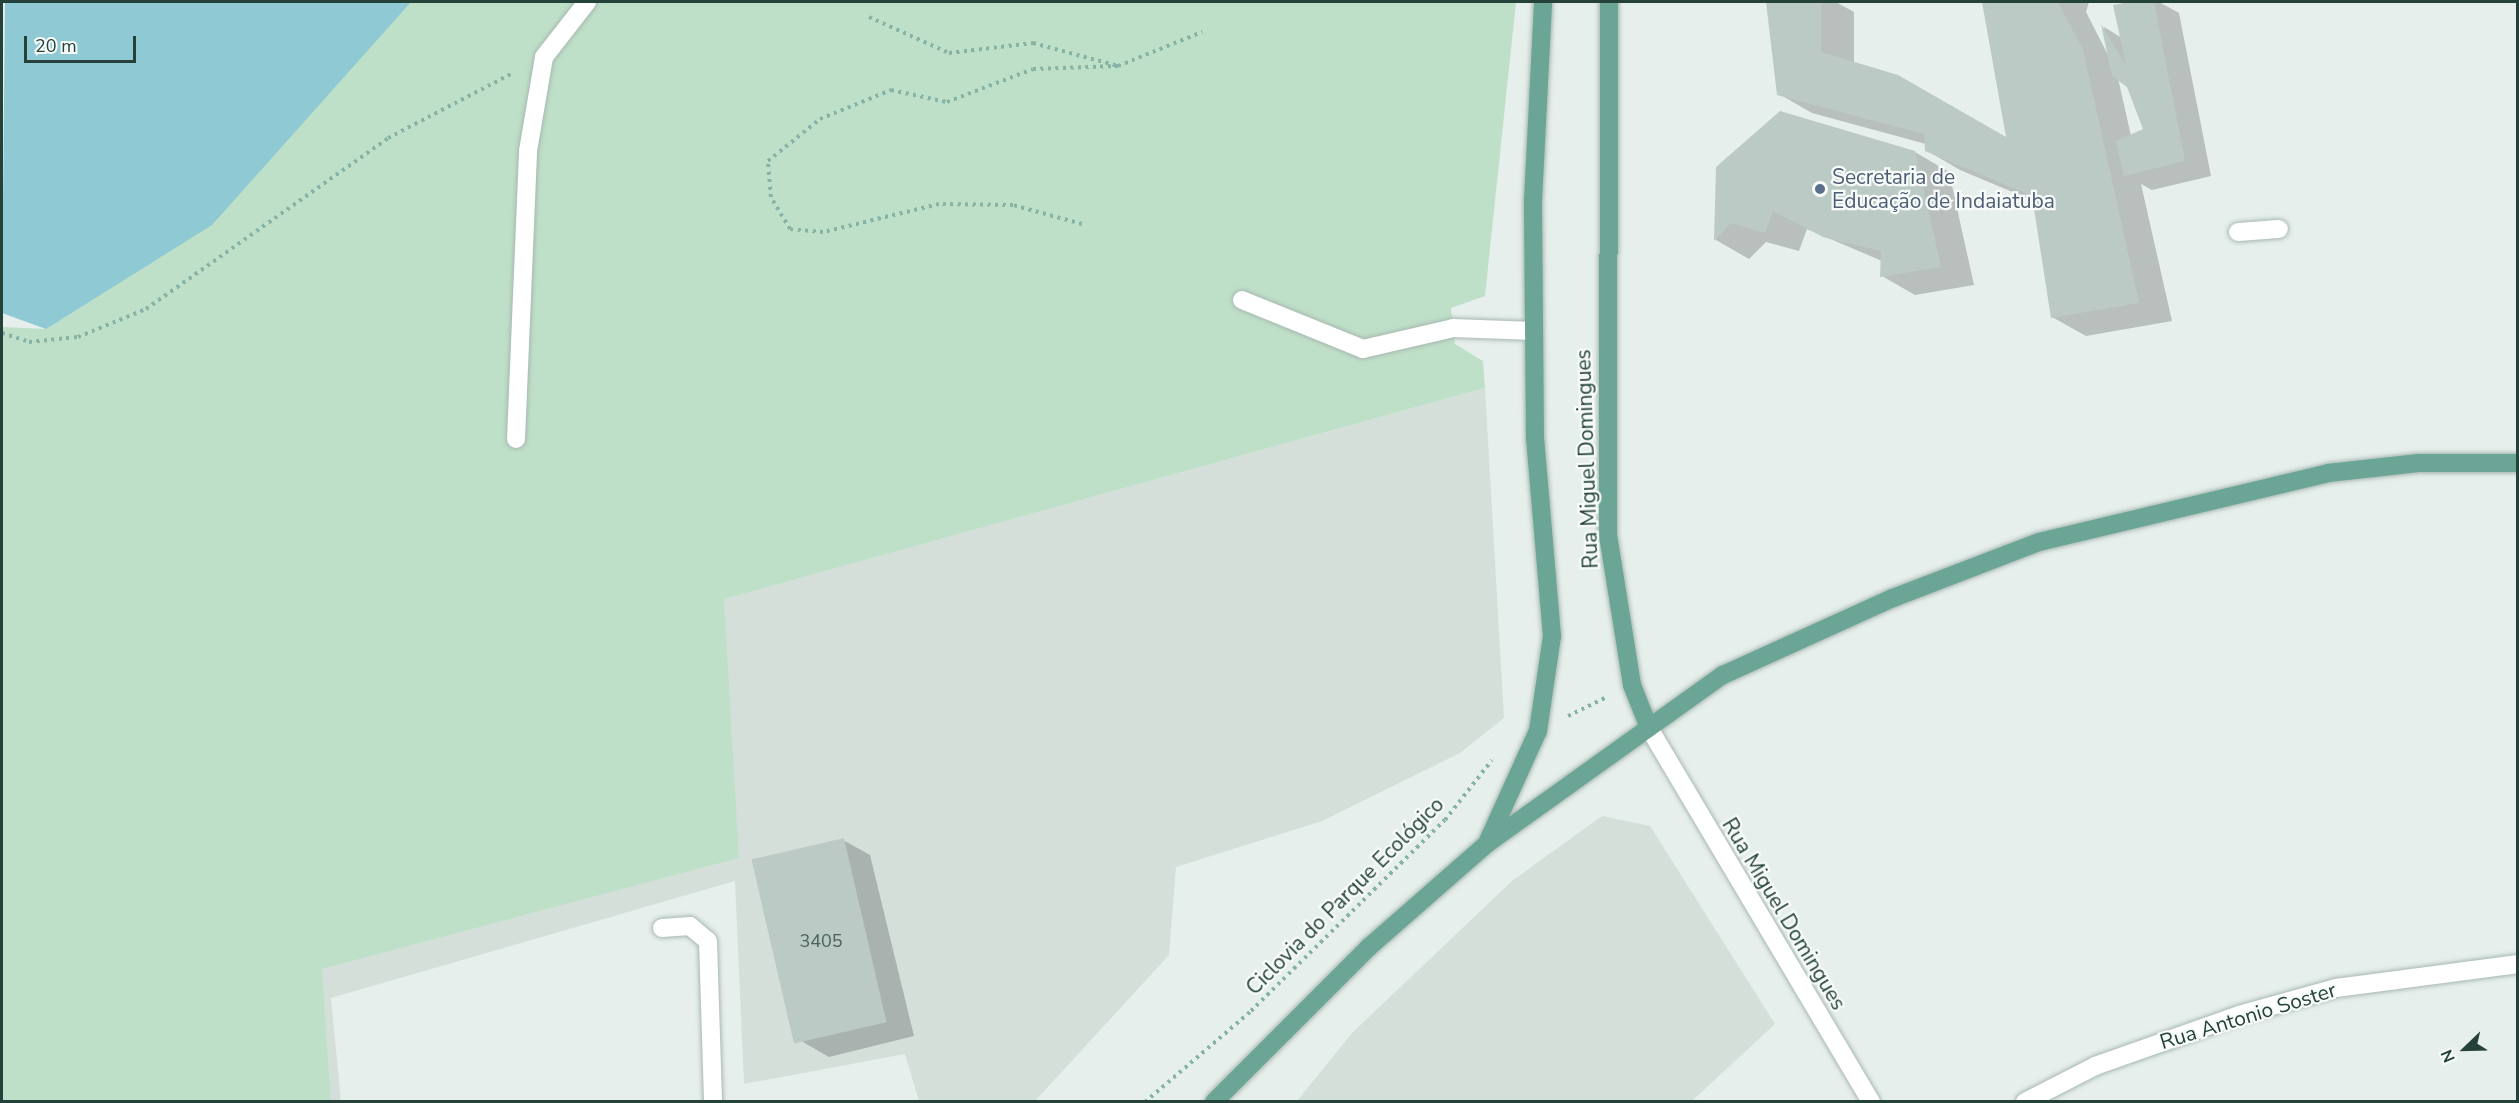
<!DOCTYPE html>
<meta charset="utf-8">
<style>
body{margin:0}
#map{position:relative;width:2519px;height:1103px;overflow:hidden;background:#e6efeb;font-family:"Nunito Sans",sans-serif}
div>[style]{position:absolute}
.built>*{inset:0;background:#d4dfda}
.green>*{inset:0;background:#bfe0c8}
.water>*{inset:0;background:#8ec9d4}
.shadow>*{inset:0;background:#0003}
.building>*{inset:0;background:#bbcac4;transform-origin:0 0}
.path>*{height:4px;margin-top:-2px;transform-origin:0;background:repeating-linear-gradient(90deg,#86b3a5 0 3px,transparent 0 7.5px)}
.roads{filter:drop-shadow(0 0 2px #a8b8b2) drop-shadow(0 0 2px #a8b8b2)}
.lane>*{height:18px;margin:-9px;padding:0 9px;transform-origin:9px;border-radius:9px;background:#fff}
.street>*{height:18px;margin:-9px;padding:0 9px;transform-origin:9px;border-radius:9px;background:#fff}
.primary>*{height:18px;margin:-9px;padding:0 9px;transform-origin:9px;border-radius:9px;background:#6aa596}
.dots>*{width:16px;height:16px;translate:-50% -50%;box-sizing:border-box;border:3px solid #f7fbf9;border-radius:50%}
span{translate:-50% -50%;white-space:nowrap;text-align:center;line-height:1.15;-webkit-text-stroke:4.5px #f7fbf9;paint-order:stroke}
.number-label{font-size:18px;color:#4a645c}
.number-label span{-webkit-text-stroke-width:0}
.service-label{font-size:21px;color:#4e5e75}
.left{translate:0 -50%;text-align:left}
.street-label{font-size:21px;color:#24423a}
.frame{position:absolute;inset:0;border:3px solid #24423a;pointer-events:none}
.north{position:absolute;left:2435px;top:1019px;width:60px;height:60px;-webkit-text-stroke:4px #f7fbf9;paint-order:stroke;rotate:247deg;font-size:16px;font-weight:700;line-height:24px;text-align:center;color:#24423a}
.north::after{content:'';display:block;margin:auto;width:21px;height:27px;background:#24423a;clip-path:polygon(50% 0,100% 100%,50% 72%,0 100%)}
.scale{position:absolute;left:24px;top:36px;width:112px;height:27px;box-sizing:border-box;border:3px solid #24423a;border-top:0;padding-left:8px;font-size:18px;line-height:21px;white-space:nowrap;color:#24423a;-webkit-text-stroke:4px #f7fbf9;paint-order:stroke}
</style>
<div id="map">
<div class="built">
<i style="clip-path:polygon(1485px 388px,1504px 718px,1460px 753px,1322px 821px,1176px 867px,1169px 955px,1035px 1101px,919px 1101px,905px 1054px,744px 1084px,735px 881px,331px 998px,341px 1101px,331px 1101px,321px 969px,738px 858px,723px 599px)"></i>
<i style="clip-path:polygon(1602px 816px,1650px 826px,1775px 1024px,1692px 1101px,1297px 1101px,1352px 1033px,1512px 881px)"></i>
</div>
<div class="green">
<i style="clip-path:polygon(408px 2px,1516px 2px,1485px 296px,1451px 308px,1455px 344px,1483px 361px,1485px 388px,724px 599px,739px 858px,322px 969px,331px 1101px,2px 1102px,2px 327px,46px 329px)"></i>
</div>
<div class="water">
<i style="clip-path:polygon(5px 2px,411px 2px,212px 225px,46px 329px,2px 313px)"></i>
</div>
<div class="shadow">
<i style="clip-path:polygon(evenodd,1768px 2px,1836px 2px,1854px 12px,1854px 64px,2009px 140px,1984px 2px,2089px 2px,2086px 12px,2108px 55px,2104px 27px,2122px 38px,2115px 6px,2159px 2px,2179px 13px,2211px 176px,2152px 190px,2141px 184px,2172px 321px,2086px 336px,2052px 317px,2034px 201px,1960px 170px,1926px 150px,1926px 144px,1812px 113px,1779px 94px,1768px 2px,2118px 78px,2128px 86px,2145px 130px,2131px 136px,2118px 78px)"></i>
<i style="clip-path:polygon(1915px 152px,1949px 172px,1974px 285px,1915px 295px,1882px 276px,1882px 261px,1807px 229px,1799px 251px,1766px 242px,1749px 259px,1716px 240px,1717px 167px)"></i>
<i style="clip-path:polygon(843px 840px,870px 855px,914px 1036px,829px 1057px,803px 1042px)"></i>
</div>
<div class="building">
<i style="clip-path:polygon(1766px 2px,1821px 2px,1821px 52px,1898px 75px,2006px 137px,1982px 2px,2058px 2px,2083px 50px,2139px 303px,2051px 318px,2032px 196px,1925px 151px,1924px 134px,1777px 95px)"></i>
<i style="clip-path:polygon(2129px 2px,2154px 2px,2185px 161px,2124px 176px,2116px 141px,2143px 129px,2127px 87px,2112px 76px,2101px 24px,2126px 65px,2113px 5px)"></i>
<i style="clip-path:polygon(1780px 111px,1915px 151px,1941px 267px,1880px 277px,1881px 251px,1823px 237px,1773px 211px,1765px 233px,1731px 223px,1714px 241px,1716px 167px)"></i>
<i style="left:844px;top:838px;width:189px;height:95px;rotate:77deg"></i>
</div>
<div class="path">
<i style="left:869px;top:17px;width:88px;rotate:24.2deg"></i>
<i style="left:949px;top:53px;width:85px;rotate:-6.8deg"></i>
<i style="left:1033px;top:43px;width:88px;rotate:15.1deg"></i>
<i style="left:1118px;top:66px;width:91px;rotate:-22deg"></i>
<i style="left:1082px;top:224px;width:72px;rotate:-164.6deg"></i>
<i style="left:1013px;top:205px;width:74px;rotate:-179.2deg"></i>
<i style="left:939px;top:204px;width:119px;rotate:166.4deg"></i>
<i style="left:823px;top:232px;width:33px;rotate:-175deg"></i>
<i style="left:790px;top:229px;width:37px;rotate:-121deg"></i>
<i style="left:771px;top:197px;width:36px;rotate:-95deg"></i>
<i style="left:768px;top:161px;width:67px;rotate:-38.9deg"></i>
<i style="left:820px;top:119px;width:77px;rotate:-22.2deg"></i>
<i style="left:891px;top:90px;width:57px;rotate:12.1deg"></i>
<i style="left:947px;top:102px;width:92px;rotate:-21deg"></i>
<i style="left:1033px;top:69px;width:85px;rotate:-2deg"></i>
<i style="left:2px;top:333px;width:28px;rotate:18deg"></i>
<i style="left:29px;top:342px;width:49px;rotate:-5.8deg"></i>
<i style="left:78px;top:337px;width:74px;rotate:-22.4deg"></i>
<i style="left:146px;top:309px;width:296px;rotate:-35.2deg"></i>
<i style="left:388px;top:138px;width:139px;rotate:-27.5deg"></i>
<i style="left:1568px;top:716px;width:43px;rotate:-26deg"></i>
<i style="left:1145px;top:1102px;width:140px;rotate:-40.6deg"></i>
<i style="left:1251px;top:1011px;width:272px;rotate:-44.6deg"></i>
<i style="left:1445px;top:820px;width:76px;rotate:-51.9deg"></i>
</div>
<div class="roads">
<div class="lane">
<i style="left:2238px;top:232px;width:41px;rotate:-4.2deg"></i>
<i style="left:1242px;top:300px;width:131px;rotate:22deg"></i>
<i style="left:1363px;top:349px;width:92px;rotate:-13.1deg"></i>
<i style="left:1453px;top:328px;width:81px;rotate:2.1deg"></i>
<i style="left:516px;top:439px;width:288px;rotate:-87.6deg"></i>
<i style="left:528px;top:151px;width:95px;rotate:-80.3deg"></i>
<i style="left:544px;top:57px;width:70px;rotate:-52deg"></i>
<i style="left:662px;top:928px;width:28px;rotate:-4deg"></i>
<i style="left:690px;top:926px;width:23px;rotate:40deg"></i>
<i style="left:708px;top:941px;width:161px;rotate:88.2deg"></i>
</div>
<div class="street">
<i style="left:1649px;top:728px;width:435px;rotate:59.3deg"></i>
<i style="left:2025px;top:1102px;width:79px;rotate:-27.2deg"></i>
<i style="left:2095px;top:1066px;width:153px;rotate:-19.5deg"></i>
<i style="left:2239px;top:1015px;width:101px;rotate:-15.6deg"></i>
<i style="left:2336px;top:988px;width:184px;rotate:-7.5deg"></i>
</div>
<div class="primary">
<i style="left:1609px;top:2px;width:533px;rotate:90.11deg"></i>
<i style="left:1608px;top:535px;width:152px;rotate:80.9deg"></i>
<i style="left:1632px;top:685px;width:46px;rotate:68.4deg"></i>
<i style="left:1488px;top:841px;width:121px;rotate:-65.6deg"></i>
<i style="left:1538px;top:731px;width:96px;rotate:-81.6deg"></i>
<i style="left:1552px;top:636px;width:199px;rotate:-94.9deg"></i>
<i style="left:1535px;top:438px;width:237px;rotate:-90.5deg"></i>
<i style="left:1533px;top:201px;width:199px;rotate:-87.1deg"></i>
<i style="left:1214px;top:1102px;width:219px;rotate:-45deg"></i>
<i style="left:1369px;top:947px;width:158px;rotate:-41.2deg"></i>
<i style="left:1488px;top:843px;width:289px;rotate:-35.6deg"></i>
<i style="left:1723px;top:675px;width:187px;rotate:-24.4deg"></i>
<i style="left:1893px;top:598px;width:156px;rotate:-21deg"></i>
<i style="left:2039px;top:542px;width:297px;rotate:-13.4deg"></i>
<i style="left:2328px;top:473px;width:91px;rotate:-6.3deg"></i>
<i style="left:2418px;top:463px;width:100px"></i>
</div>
</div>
<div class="dots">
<i style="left:1820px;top:189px;background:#5c6f8a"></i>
</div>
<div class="number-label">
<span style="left:821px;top:941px">3405</span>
</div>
<div class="service-label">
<span class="left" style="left:1832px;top:189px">Secretaria de<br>Educação de Indaiatuba</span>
</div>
<div class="street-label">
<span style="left:1587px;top:459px;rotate:-92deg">Rua Miguel Domingues</span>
<span style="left:1345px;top:896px;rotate:-45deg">Ciclovia do Parque Ecológico</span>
<span style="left:1784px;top:914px;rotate:59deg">Rua Miguel Domingues</span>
<span style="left:2248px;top:1016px;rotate:-17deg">Rua Antonio Soster</span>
</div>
<div class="frame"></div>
<div class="north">N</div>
<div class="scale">20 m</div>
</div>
